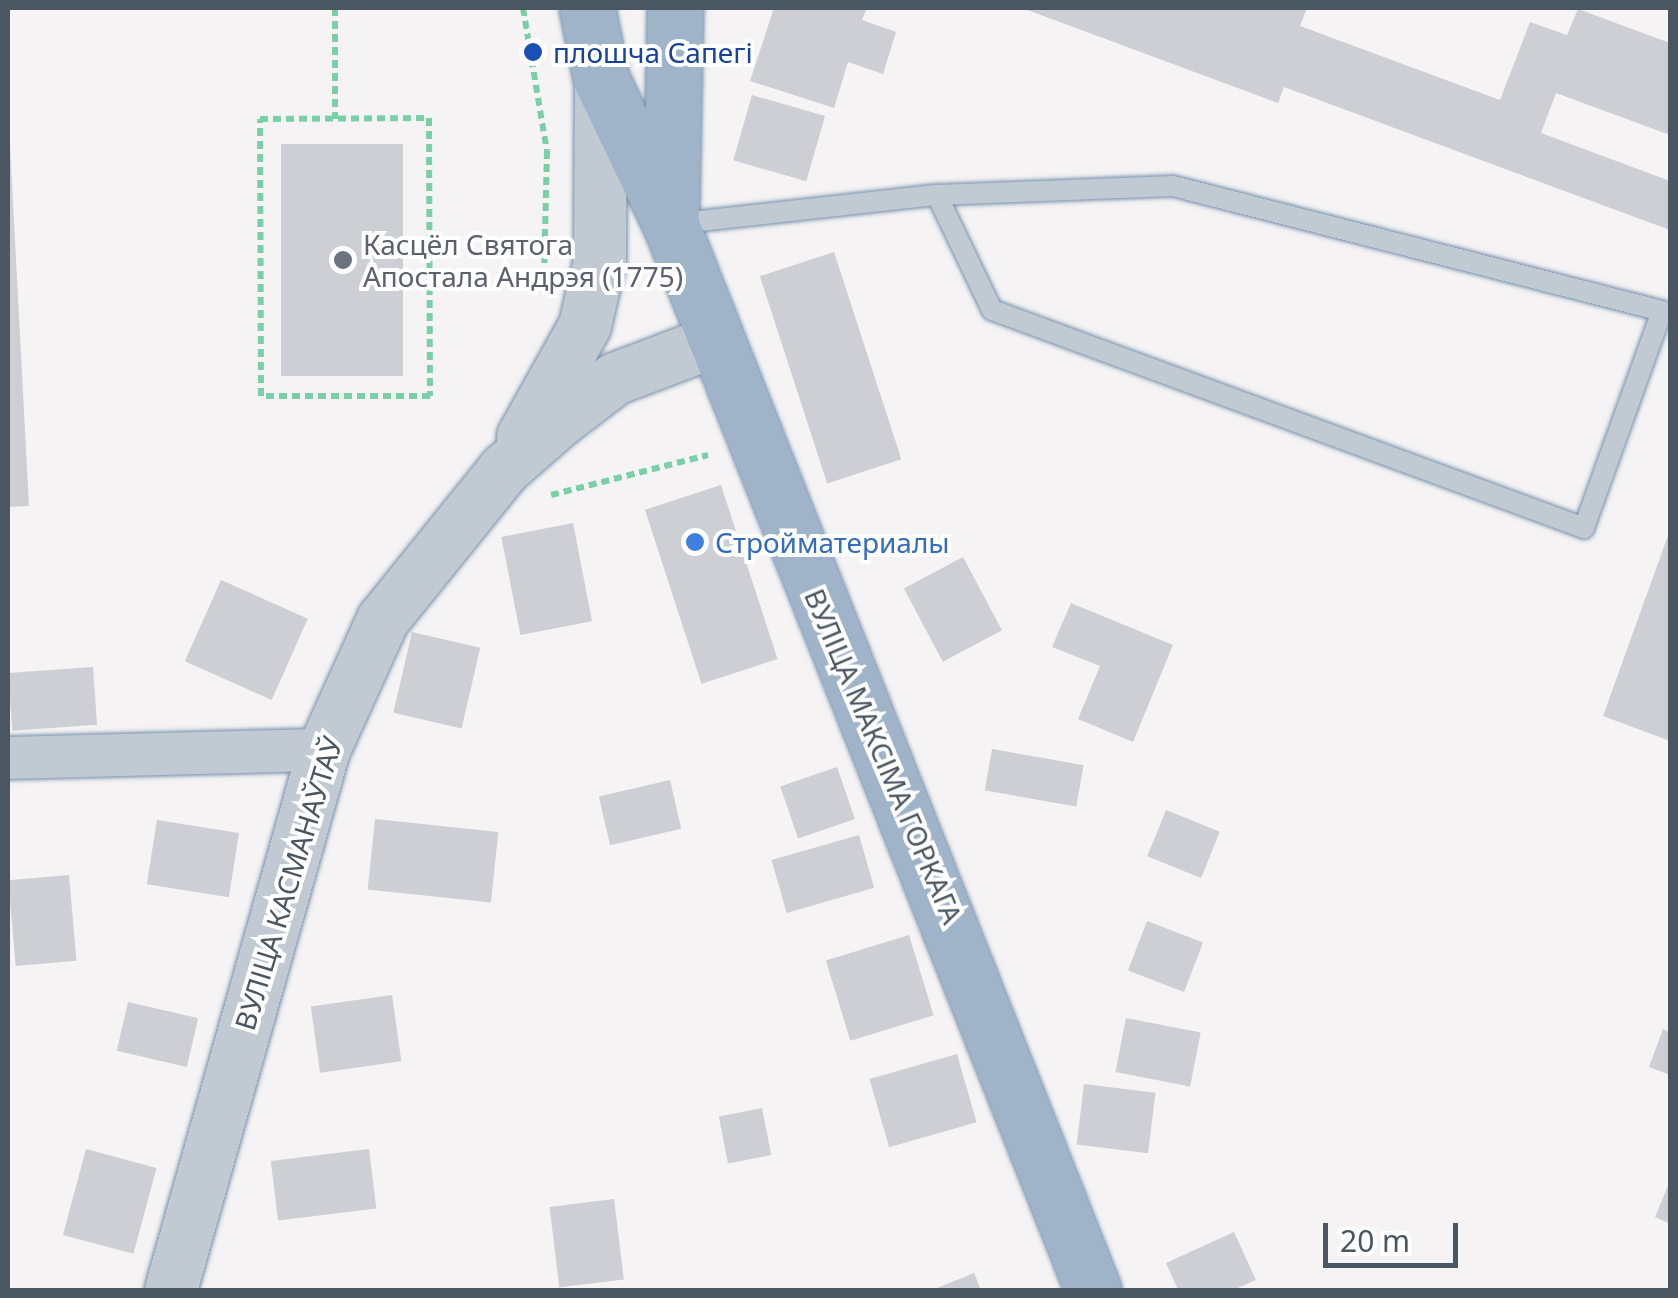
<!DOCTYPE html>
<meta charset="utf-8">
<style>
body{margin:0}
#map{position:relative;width:1678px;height:1298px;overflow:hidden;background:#f5f3f3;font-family:"Noto Sans",sans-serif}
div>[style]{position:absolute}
.building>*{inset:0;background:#cdcfd5;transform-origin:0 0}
.path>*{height:6px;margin-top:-3px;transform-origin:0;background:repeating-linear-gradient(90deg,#7ad0a6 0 8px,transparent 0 13px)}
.roads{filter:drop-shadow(0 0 2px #7690ad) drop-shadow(0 0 2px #7690ad)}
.service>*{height:20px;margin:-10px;padding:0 10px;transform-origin:10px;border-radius:10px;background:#c1cad2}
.minor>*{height:42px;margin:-21px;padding:0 21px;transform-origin:21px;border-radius:21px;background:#c1cad2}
.tertiary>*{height:52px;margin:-26px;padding:0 26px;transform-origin:26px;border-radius:26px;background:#c1cad2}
.trunk>*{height:55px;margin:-27.5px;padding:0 27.5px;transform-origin:27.5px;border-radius:27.5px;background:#9fb4c9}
.dots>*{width:28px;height:28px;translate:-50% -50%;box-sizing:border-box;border:5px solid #fff;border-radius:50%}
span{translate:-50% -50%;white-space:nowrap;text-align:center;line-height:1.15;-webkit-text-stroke:8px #fff;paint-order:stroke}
.transit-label{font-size:28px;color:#164399}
.left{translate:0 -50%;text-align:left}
.worship-label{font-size:28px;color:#5b616d}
.shop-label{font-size:28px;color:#366cbe}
.street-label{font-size:28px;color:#4a5661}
.frame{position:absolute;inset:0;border:10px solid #4a5661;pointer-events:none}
.scale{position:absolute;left:1323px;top:1223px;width:135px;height:45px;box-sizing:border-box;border:5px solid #4a5661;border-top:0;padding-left:12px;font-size:30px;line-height:35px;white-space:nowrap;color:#4a5661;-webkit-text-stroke:8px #fff;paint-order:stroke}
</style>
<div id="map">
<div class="building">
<i style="clip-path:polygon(774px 8px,867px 8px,862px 20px,896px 32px,883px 74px,848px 62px,834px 108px,750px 81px)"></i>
<i style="clip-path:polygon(1022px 8px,1307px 8px,1300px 26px,1500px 100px,1530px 22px,1567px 35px,1578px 9px,1670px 43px,1670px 135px,1556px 93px,1541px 133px,1670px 181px,1670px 230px,1284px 87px,1278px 103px)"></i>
<i style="left:752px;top:95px;width:76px;height:68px;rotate:16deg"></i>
<i style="clip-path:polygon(8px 107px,29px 506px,8px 507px)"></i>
<i style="left:403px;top:144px;width:232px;height:122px;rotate:90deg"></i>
<i style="left:834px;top:252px;width:218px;height:78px;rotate:72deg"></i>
<i style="left:721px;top:485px;width:183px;height:80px;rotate:72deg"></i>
<i style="left:573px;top:523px;width:100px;height:73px;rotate:79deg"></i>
<i style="clip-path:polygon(1670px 530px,1670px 741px,1603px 716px)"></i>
<i style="left:963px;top:557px;width:83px;height:67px;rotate:62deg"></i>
<i style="left:221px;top:580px;width:95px;height:89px;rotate:24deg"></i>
<i style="clip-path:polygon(1071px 603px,1173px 645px,1133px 742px,1078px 719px,1100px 666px,1052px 647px)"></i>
<i style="left:412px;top:632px;width:70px;height:83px;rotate:13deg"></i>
<i style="left:93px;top:667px;width:58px;height:85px;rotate:86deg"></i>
<i style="left:992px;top:749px;width:93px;height:42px;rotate:10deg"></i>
<i style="left:837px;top:767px;width:55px;height:60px;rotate:71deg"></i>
<i style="left:670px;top:780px;width:50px;height:73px;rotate:77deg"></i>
<i style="left:1166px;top:810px;width:58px;height:50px;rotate:22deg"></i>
<i style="left:375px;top:819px;width:124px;height:71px;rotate:6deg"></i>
<i style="left:157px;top:820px;width:83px;height:65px;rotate:9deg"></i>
<i style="left:859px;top:835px;width:55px;height:91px;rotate:74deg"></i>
<i style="left:69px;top:875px;width:86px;height:61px;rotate:85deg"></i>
<i style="left:1147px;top:921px;width:60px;height:53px;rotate:21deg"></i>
<i style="left:909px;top:935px;width:84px;height:87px;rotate:73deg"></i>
<i style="left:392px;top:995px;width:67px;height:82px;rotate:82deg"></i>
<i style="left:128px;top:1002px;width:72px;height:50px;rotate:13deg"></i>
<i style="left:1126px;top:1018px;width:76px;height:55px;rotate:11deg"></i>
<i style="clip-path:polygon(1663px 1029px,1670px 1032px,1670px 1075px,1649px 1067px)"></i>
<i style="left:957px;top:1054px;width:71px;height:91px;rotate:74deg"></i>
<i style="left:1084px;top:1084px;width:72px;height:61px;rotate:7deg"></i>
<i style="left:762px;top:1108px;width:48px;height:44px;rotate:79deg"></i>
<i style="left:86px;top:1149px;width:73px;height:89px;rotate:15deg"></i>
<i style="left:369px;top:1149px;width:60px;height:99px;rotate:83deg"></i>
<i style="clip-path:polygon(1670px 1181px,1670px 1224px,1655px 1217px)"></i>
<i style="left:614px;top:1199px;width:81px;height:65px;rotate:83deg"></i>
<i style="clip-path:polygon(1234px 1232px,1256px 1280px,1233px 1290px,1178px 1290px,1166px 1263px)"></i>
<i style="clip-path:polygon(974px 1273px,981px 1290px,932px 1290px)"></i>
</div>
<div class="path">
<i style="left:335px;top:8px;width:111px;rotate:90deg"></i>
<i style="left:523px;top:8px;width:145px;rotate:80.5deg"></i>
<i style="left:547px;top:151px;width:123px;rotate:91.4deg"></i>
<i style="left:429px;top:118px;width:278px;rotate:89.8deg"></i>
<i style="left:430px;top:396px;width:169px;rotate:180deg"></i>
<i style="left:261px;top:396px;width:277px;rotate:-90.2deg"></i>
<i style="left:260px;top:119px;width:169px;rotate:-0.3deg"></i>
<i style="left:551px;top:495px;width:162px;rotate:-14.3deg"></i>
</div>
<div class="roads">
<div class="service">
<i style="left:673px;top:224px;width:266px;rotate:-6.3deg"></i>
<i style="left:937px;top:195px;width:236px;rotate:-2.2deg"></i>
<i style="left:1173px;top:186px;width:505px;rotate:14.34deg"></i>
<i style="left:1662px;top:311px;width:231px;rotate:109.8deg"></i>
<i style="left:1584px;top:528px;width:631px;rotate:-159.78deg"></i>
<i style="left:992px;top:310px;width:127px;rotate:-115.6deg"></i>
</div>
<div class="minor">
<i style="left:8px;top:758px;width:316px;rotate:-1.5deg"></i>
</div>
<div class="tertiary">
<i style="left:523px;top:437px;width:127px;rotate:-60.8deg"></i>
<i style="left:585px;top:326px;width:67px;rotate:-77deg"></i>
<i style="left:600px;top:261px;width:182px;rotate:-89.7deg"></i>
<i style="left:171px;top:1290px;width:561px;rotate:-74.18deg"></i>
<i style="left:324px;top:750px;width:143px;rotate:-65.6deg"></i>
<i style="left:383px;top:620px;width:194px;rotate:-51.1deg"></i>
<i style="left:505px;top:469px;width:74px;rotate:-41.2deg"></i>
<i style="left:561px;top:420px;width:68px;rotate:-37.2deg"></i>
<i style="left:615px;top:379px;width:107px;rotate:-20.8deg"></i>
</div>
<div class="trunk">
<i style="left:587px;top:8px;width:72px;rotate:78.8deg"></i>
<i style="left:601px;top:79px;width:162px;rotate:64.4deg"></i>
<i style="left:671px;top:225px;width:1146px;rotate:68.38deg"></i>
<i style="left:671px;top:212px;width:204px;rotate:-88.9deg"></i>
</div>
</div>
<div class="dots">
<i style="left:533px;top:52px;background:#1a4fb4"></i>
<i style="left:343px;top:260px;background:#6b7280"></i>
<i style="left:695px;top:542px;background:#3f7fe0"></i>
</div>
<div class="transit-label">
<span class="left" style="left:553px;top:52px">плошча Сапегі</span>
</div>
<div class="worship-label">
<span class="left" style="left:363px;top:260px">Касцёл Святога<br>Апостала Андрэя (1775)</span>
</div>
<div class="shop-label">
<span class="left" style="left:715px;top:542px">Стройматериалы</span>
</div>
<div class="street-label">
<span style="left:884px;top:756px;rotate:67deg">ВУЛІЦА МАКСІМА ГОРКАГА</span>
<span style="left:288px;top:883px;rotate:-73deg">ВУЛІЦА КАСМАНАЎТАЎ</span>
</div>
<div class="frame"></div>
<div class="scale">20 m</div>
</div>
